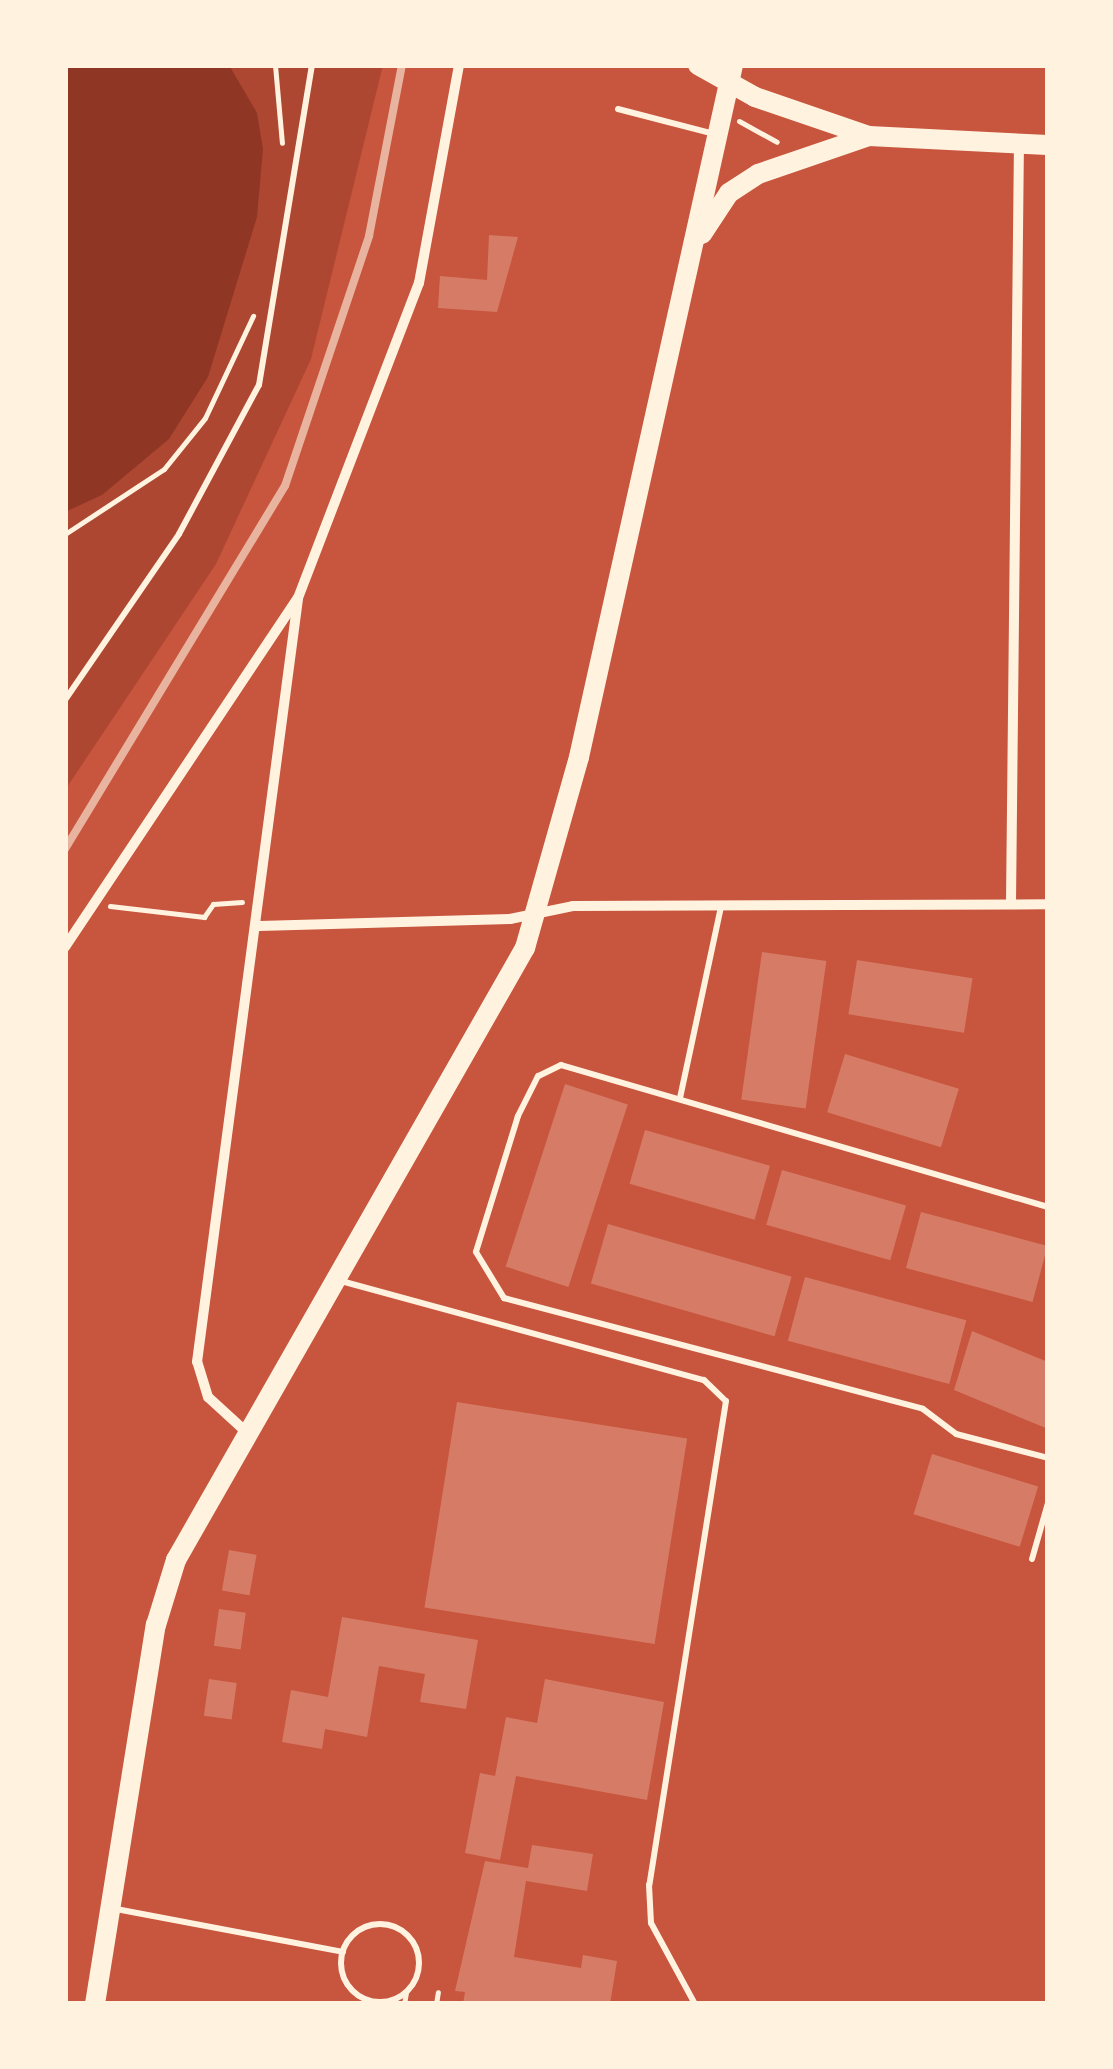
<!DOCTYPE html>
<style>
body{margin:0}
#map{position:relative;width:1113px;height:2069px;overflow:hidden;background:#c8553d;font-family:"IBM Plex Sans",sans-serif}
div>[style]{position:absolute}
.green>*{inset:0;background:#ae4732}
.water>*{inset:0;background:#8f3625}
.building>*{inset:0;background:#d67c66;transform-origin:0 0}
.path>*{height:5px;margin:-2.5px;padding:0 2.5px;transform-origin:2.5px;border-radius:2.5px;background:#fff3e0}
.service>*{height:6px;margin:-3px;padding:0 3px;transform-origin:3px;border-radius:3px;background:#fff3e0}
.service>.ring{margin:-3px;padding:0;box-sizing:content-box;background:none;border:6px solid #fff3e0;border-radius:50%}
.minor>*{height:10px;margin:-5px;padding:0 5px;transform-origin:5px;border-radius:5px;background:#fff3e0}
.secondary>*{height:20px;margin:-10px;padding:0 10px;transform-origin:10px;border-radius:10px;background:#fff3e0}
.rail>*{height:8px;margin:-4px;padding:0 4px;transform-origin:4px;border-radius:4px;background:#e9b49f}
span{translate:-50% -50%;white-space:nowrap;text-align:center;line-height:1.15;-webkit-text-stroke:8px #fff3e0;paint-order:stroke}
.frame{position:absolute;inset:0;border:68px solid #fff3e0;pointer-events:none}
</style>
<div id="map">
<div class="green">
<i style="clip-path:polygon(65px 65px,383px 65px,311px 359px,216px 564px,65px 790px)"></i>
</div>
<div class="water">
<i style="clip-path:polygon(65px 65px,229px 65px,257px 113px,263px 149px,257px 217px,208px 377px,169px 439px,102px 495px,65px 512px)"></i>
</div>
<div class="building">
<i style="clip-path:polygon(489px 235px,518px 237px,497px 312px,438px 308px,440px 276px,487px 280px)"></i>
<i style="left:762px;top:952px;width:65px;height:149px;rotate:8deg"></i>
<i style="left:857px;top:960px;width:117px;height:55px;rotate:9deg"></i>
<i style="left:845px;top:1054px;width:119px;height:61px;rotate:17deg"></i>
<i style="left:565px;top:1084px;width:66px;height:192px;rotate:18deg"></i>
<i style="left:645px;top:1130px;width:130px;height:56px;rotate:16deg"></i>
<i style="left:782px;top:1170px;width:129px;height:57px;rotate:16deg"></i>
<i style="left:921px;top:1212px;width:131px;height:58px;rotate:15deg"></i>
<i style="left:608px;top:1224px;width:191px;height:62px;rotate:16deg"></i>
<i style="left:805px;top:1277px;width:167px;height:66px;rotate:15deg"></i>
<i style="clip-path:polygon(972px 1331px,1048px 1362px,1048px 1429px,954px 1390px)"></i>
<i style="left:457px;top:1402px;width:233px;height:208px;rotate:9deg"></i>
<i style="left:932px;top:1454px;width:111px;height:63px;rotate:17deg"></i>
<i style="left:229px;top:1550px;width:28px;height:41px;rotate:10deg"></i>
<i style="left:219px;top:1609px;width:27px;height:37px;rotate:8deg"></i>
<i style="clip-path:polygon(342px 1617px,478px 1640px,466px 1709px,420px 1702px,425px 1674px,379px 1666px,367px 1737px,325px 1729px,322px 1749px,282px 1742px,291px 1690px,328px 1697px)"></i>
<i style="left:209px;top:1679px;width:28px;height:37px;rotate:8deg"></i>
<i style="clip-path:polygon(545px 1679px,664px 1702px,647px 1800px,516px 1776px,500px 1860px,465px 1853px,480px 1773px,495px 1776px,506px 1717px,537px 1723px)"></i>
<i style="clip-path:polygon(532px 1845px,593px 1854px,587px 1891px,526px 1881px,514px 1957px,581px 1968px,583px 1955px,617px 1961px,610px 2004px,463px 2004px,465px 1992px,455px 1991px,485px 1861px,528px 1868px)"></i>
</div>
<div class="path">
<i style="left:275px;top:65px;width:78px;rotate:84.9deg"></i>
<i style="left:739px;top:121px;width:43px;rotate:28.9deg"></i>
<i style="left:65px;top:534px;width:118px;rotate:-33.3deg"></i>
<i style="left:164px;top:469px;width:65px;rotate:-51.2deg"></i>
<i style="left:205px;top:418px;width:113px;rotate:-64.8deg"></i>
<i style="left:110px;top:906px;width:95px;rotate:6.7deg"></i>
<i style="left:204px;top:917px;width:16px;rotate:-55deg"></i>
<i style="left:213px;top:904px;width:29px;rotate:-4deg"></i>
<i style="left:404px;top:2004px;width:11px;rotate:-80deg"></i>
<i style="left:436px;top:2004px;width:12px;rotate:-81deg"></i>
</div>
<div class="service">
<i style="left:618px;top:109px;width:100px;rotate:14.5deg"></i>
<i style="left:65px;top:700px;width:201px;rotate:-55.5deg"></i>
<i style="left:179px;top:534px;width:169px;rotate:-61.8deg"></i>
<i style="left:259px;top:385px;width:324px;rotate:-80.6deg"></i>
<i style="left:680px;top:1098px;width:196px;rotate:-77.9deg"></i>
<i style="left:1048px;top:1207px;width:507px;rotate:-163.74deg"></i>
<i style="left:561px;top:1065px;width:25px;rotate:154deg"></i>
<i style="left:538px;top:1076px;width:45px;rotate:116.6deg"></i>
<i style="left:518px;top:1116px;width:142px;rotate:107.2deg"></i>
<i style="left:476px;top:1252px;width:54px;rotate:58.7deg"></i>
<i style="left:504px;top:1298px;width:433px;rotate:14.8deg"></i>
<i style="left:923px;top:1409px;width:41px;rotate:37.1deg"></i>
<i style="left:956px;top:1434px;width:95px;rotate:14.6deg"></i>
<i style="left:341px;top:1281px;width:376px;rotate:15.3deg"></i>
<i style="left:704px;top:1380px;width:30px;rotate:44deg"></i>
<i style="left:726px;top:1401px;width:490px;rotate:99deg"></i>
<i style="left:649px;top:1885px;width:38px;rotate:87deg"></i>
<i style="left:651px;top:1923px;width:92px;rotate:61.5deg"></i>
<i style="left:1032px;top:1559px;width:58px;rotate:-74.1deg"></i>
<i style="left:116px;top:1909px;width:231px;rotate:10.7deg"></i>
<i class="ring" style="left:341px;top:1924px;width:72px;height:72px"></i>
</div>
<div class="minor">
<i style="left:1011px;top:903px;width:758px;rotate:-89.4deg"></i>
<i style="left:259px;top:926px;width:251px;rotate:-1.6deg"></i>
<i style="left:510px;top:919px;width:64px;rotate:-11.7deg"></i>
<i style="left:573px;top:906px;width:475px;rotate:-0.2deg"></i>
<i style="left:65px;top:947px;width:420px;rotate:-56.3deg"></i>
<i style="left:298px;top:598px;width:337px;rotate:-69deg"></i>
<i style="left:419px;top:283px;width:222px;rotate:-79.6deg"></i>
<i style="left:243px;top:1429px;width:47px;rotate:-137.6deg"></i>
<i style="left:208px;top:1397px;width:37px;rotate:-107deg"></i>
<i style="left:197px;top:1362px;width:770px;rotate:-82.46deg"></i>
</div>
<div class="secondary">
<i style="left:698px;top:65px;width:65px;rotate:29.3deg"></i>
<i style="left:755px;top:97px;width:120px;rotate:18.9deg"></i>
<i style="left:869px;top:136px;width:179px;rotate:2.9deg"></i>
<i style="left:702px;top:234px;width:49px;rotate:-56.6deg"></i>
<i style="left:729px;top:193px;width:35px;rotate:-33deg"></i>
<i style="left:758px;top:174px;width:117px;rotate:-18.9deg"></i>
<i style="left:95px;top:2004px;width:384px;rotate:-80.9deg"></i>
<i style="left:156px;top:1625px;width:68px;rotate:-72.9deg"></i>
<i style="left:176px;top:1560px;width:705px;rotate:-60.31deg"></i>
<i style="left:525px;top:948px;width:198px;rotate:-74.2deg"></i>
<i style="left:579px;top:757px;width:709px;rotate:-77.45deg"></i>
</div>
<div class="rail">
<i style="left:65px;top:849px;width:424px;rotate:-58.8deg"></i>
<i style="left:285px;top:486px;width:264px;rotate:-71.4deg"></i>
<i style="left:369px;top:236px;width:174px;rotate:-79.1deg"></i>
</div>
<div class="frame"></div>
</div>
